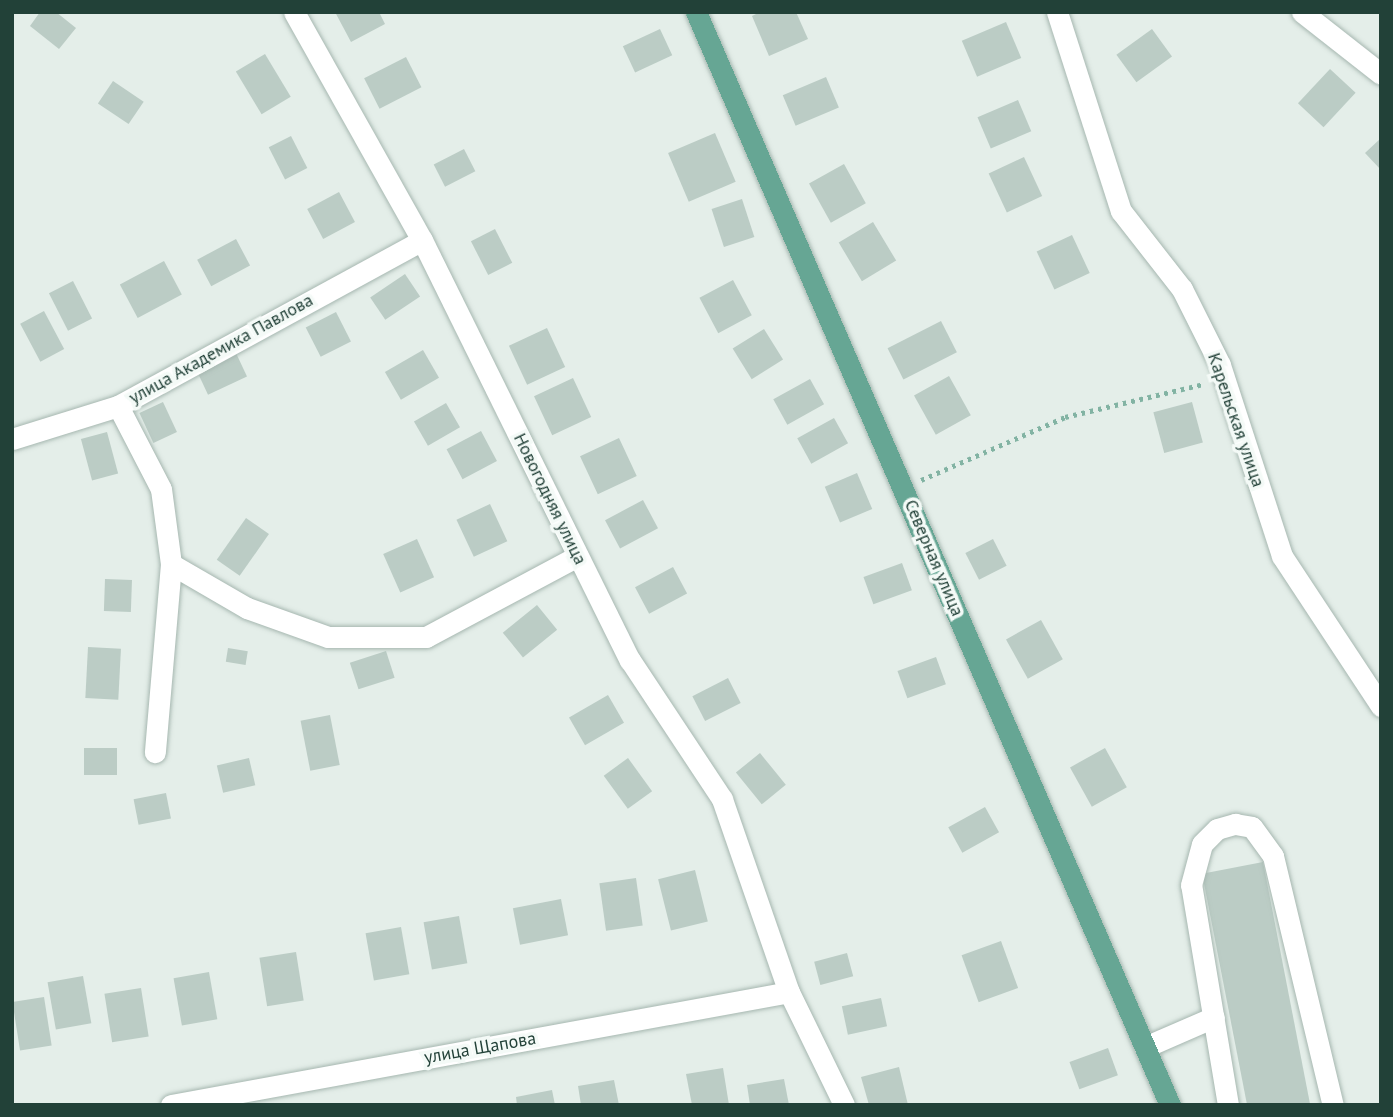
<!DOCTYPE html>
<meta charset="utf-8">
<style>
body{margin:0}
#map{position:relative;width:1393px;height:1117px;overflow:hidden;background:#e4eee9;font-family:"PT Sans",sans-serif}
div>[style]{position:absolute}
.building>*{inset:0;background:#bbccc5;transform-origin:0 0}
.path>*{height:4.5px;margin-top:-2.25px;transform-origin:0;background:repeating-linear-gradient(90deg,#82b3a3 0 3.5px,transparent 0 8.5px)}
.roads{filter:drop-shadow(0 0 2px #a6b7b0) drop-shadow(0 0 2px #a6b7b0)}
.minor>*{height:21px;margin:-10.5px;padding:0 10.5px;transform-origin:10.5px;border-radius:10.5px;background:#fff}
.major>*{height:21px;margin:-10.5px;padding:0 10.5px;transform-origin:10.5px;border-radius:10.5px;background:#66a694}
span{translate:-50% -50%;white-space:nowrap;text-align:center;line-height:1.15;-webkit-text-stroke:7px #f4faf7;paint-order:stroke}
.street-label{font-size:18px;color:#224138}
.frame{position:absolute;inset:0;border:14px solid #224138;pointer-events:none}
</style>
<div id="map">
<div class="building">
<i style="clip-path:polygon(40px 12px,56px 12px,76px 28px,59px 49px,30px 26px)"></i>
<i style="clip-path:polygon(335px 12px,379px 12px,385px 24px,351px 42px)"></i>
<i style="clip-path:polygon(760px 12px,796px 12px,808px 39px,769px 56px,752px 16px)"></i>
<i style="left:1006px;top:22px;width:39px;height:48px;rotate:67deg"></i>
<i style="left:660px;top:29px;width:29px;height:41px;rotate:65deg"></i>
<i style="left:1152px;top:29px;width:34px;height:44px;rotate:54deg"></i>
<i style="left:265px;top:54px;width:50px;height:34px;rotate:59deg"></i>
<i style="left:406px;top:57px;width:34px;height:47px;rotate:63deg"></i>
<i style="left:1330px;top:69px;width:35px;height:47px;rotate:43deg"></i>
<i style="left:826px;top:77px;width:33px;height:47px;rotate:67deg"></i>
<i style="left:113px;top:81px;width:37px;height:27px;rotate:34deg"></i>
<i style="left:1018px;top:100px;width:34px;height:44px;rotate:67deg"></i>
<i style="left:715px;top:133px;width:53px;height:51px;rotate:67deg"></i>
<i style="left:291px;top:136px;width:36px;height:25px;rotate:63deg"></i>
<i style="clip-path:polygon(1381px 138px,1381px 170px,1365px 153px)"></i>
<i style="left:464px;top:149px;width:25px;height:34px;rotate:63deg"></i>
<i style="left:1024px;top:157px;width:43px;height:39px;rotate:65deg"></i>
<i style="left:844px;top:164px;width:45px;height:40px;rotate:61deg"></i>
<i style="left:339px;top:192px;width:34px;height:36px;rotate:62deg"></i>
<i style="left:742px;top:199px;width:40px;height:32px;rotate:72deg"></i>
<i style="left:873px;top:222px;width:45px;height:40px;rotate:59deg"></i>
<i style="left:495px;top:229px;width:38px;height:27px;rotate:63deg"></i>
<i style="left:1072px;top:235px;width:42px;height:39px;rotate:65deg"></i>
<i style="left:236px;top:239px;width:30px;height:44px;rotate:62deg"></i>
<i style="left:164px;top:261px;width:38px;height:50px;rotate:62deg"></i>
<i style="left:405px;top:274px;width:27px;height:42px;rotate:56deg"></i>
<i style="left:733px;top:280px;width:40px;height:38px;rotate:62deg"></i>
<i style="left:73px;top:281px;width:42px;height:27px;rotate:63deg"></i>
<i style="left:44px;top:311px;width:43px;height:27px;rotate:62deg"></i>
<i style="left:336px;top:312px;width:33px;height:34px;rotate:63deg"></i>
<i style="left:941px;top:321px;width:35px;height:60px;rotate:63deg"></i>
<i style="left:547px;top:328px;width:43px;height:42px;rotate:65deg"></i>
<i style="left:764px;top:329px;width:36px;height:37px;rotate:58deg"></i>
<i style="left:423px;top:350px;width:32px;height:44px;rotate:60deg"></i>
<i style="left:236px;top:353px;width:26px;height:43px;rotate:65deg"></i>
<i style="left:949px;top:376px;width:45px;height:40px;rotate:61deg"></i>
<i style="left:573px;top:378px;width:43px;height:43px;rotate:65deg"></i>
<i style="left:810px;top:379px;width:29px;height:42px;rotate:61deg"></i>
<i style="left:163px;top:402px;width:33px;height:26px;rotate:65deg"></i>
<i style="left:1192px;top:402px;width:42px;height:40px;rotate:75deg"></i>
<i style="left:446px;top:403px;width:28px;height:37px;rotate:60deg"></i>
<i style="left:834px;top:418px;width:29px;height:42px;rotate:61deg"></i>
<i style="left:481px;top:431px;width:34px;height:39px;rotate:62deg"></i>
<i style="left:107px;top:432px;width:43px;height:27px;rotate:75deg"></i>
<i style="left:619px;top:438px;width:42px;height:43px;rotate:65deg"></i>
<i style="left:857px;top:473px;width:39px;height:35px;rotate:67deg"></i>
<i style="left:643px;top:500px;width:32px;height:43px;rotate:62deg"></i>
<i style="left:490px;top:504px;width:41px;height:37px;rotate:65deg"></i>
<i style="left:246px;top:518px;width:28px;height:51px;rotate:35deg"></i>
<i style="left:417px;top:539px;width:42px;height:37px;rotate:66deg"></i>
<i style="left:993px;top:539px;width:30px;height:31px;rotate:63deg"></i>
<i style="left:902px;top:563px;width:29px;height:41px;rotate:70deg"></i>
<i style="left:673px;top:567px;width:30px;height:43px;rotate:62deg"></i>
<i style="left:105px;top:579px;width:27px;height:32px;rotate:2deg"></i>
<i style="left:537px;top:605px;width:32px;height:44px;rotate:51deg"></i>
<i style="left:1041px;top:620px;width:45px;height:40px;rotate:61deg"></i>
<i style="left:88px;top:647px;width:33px;height:51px;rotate:3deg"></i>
<i style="left:228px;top:648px;width:20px;height:14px;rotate:9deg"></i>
<i style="left:386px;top:651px;width:28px;height:38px;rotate:72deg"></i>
<i style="left:936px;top:657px;width:29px;height:41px;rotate:70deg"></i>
<i style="left:728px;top:678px;width:28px;height:40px;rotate:63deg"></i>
<i style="left:608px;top:695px;width:32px;height:45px;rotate:60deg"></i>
<i style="left:330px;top:715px;width:51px;height:30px;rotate:79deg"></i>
<i style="left:84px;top:748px;width:33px;height:27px"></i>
<i style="left:1105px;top:748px;width:45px;height:40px;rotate:61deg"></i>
<i style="left:760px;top:753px;width:41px;height:31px;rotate:51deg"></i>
<i style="left:249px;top:758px;width:28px;height:33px;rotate:77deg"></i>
<i style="left:628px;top:758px;width:41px;height:30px;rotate:54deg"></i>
<i style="left:166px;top:793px;width:26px;height:33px;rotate:79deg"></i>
<i style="left:985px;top:807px;width:29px;height:42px;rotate:61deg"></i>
<i style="left:1263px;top:862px;width:247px;height:62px;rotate:79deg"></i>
<i style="left:695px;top:870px;width:53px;height:38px;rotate:76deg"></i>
<i style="left:636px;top:878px;width:48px;height:37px;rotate:82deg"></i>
<i style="left:561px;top:899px;width:37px;height:49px;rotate:79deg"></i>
<i style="left:459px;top:916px;width:48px;height:36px;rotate:80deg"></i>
<i style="left:401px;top:927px;width:48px;height:36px;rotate:80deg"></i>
<i style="left:1001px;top:941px;width:50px;height:42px;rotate:70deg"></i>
<i style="left:296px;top:952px;width:49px;height:37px;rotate:81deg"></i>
<i style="left:847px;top:953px;width:24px;height:34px;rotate:75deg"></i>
<i style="left:209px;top:972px;width:48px;height:36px;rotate:80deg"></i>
<i style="left:83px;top:976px;width:48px;height:36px;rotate:80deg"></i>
<i style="left:141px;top:988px;width:49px;height:37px;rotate:81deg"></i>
<i style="left:44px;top:997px;width:49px;height:32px;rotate:81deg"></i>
<i style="left:881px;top:998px;width:29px;height:40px;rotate:78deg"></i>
<i style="left:1108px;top:1048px;width:29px;height:41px;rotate:70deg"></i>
<i style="clip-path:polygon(899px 1067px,908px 1105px,869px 1105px,861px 1077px)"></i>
<i style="clip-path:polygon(723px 1068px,729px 1105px,692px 1105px,686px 1074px)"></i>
<i style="clip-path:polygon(784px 1079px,789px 1105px,750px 1105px,747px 1085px)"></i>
<i style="clip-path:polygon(614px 1080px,619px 1105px,581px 1105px,578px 1086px)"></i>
<i style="clip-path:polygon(552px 1090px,555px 1105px,517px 1105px,516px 1097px)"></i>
</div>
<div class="path">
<i style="left:921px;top:480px;width:157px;rotate:-23.6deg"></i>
<i style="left:1065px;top:417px;width:142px;rotate:-13.4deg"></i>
</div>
<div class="roads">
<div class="minor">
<i style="left:294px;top:12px;width:261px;rotate:60.7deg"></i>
<i style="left:422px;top:240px;width:469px;rotate:63.7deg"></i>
<i style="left:630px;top:660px;width:167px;rotate:56.5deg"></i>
<i style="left:722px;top:799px;width:204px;rotate:70.9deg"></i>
<i style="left:789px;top:992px;width:126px;rotate:64deg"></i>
<i style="left:1057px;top:12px;width:209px;rotate:72.2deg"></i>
<i style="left:1121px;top:211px;width:99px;rotate:52deg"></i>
<i style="left:1182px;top:289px;width:85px;rotate:63.4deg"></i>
<i style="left:1220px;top:365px;width:201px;rotate:72deg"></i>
<i style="left:1282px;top:556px;width:180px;rotate:56.6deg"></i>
<i style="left:1302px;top:12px;width:100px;rotate:38.1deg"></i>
<i style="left:118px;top:406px;width:93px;rotate:62.6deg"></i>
<i style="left:161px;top:489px;width:76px;rotate:82.4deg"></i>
<i style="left:171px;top:564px;width:189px;rotate:94.9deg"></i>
<i style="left:12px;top:439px;width:111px;rotate:-17.3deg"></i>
<i style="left:118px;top:406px;width:346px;rotate:-28.6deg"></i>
<i style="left:171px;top:564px;width:88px;rotate:30.1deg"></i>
<i style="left:247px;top:608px;width:86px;rotate:19.7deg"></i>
<i style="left:328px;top:637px;width:98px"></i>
<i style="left:426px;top:637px;width:172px;rotate:-28.1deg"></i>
<i style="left:1145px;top:1047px;width:75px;rotate:-23.5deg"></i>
<i style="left:171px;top:1105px;width:628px;rotate:-10.36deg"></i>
<i style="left:1228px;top:1105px;width:223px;rotate:-99.5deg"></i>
<i style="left:1191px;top:885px;width:42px;rotate:-75deg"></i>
<i style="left:1202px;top:844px;width:21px;rotate:-45deg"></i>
<i style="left:1217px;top:829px;width:19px;rotate:-16deg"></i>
<i style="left:1235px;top:824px;width:17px;rotate:10deg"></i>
<i style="left:1252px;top:827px;width:36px;rotate:54deg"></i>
<i style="left:1273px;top:856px;width:256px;rotate:76.5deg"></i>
</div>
<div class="major">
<i style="left:696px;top:12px;width:1191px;rotate:66.56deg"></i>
</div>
</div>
<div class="street-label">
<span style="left:221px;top:349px;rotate:-29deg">улица Академика Павлова</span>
<span style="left:1236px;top:420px;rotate:71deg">Карельская улица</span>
<span style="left:550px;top:499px;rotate:64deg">Новогодняя улица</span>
<span style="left:934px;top:558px;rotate:67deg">Северная улица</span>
<span style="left:480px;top:1048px;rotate:-10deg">улица Щапова</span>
</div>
<div class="frame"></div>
</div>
